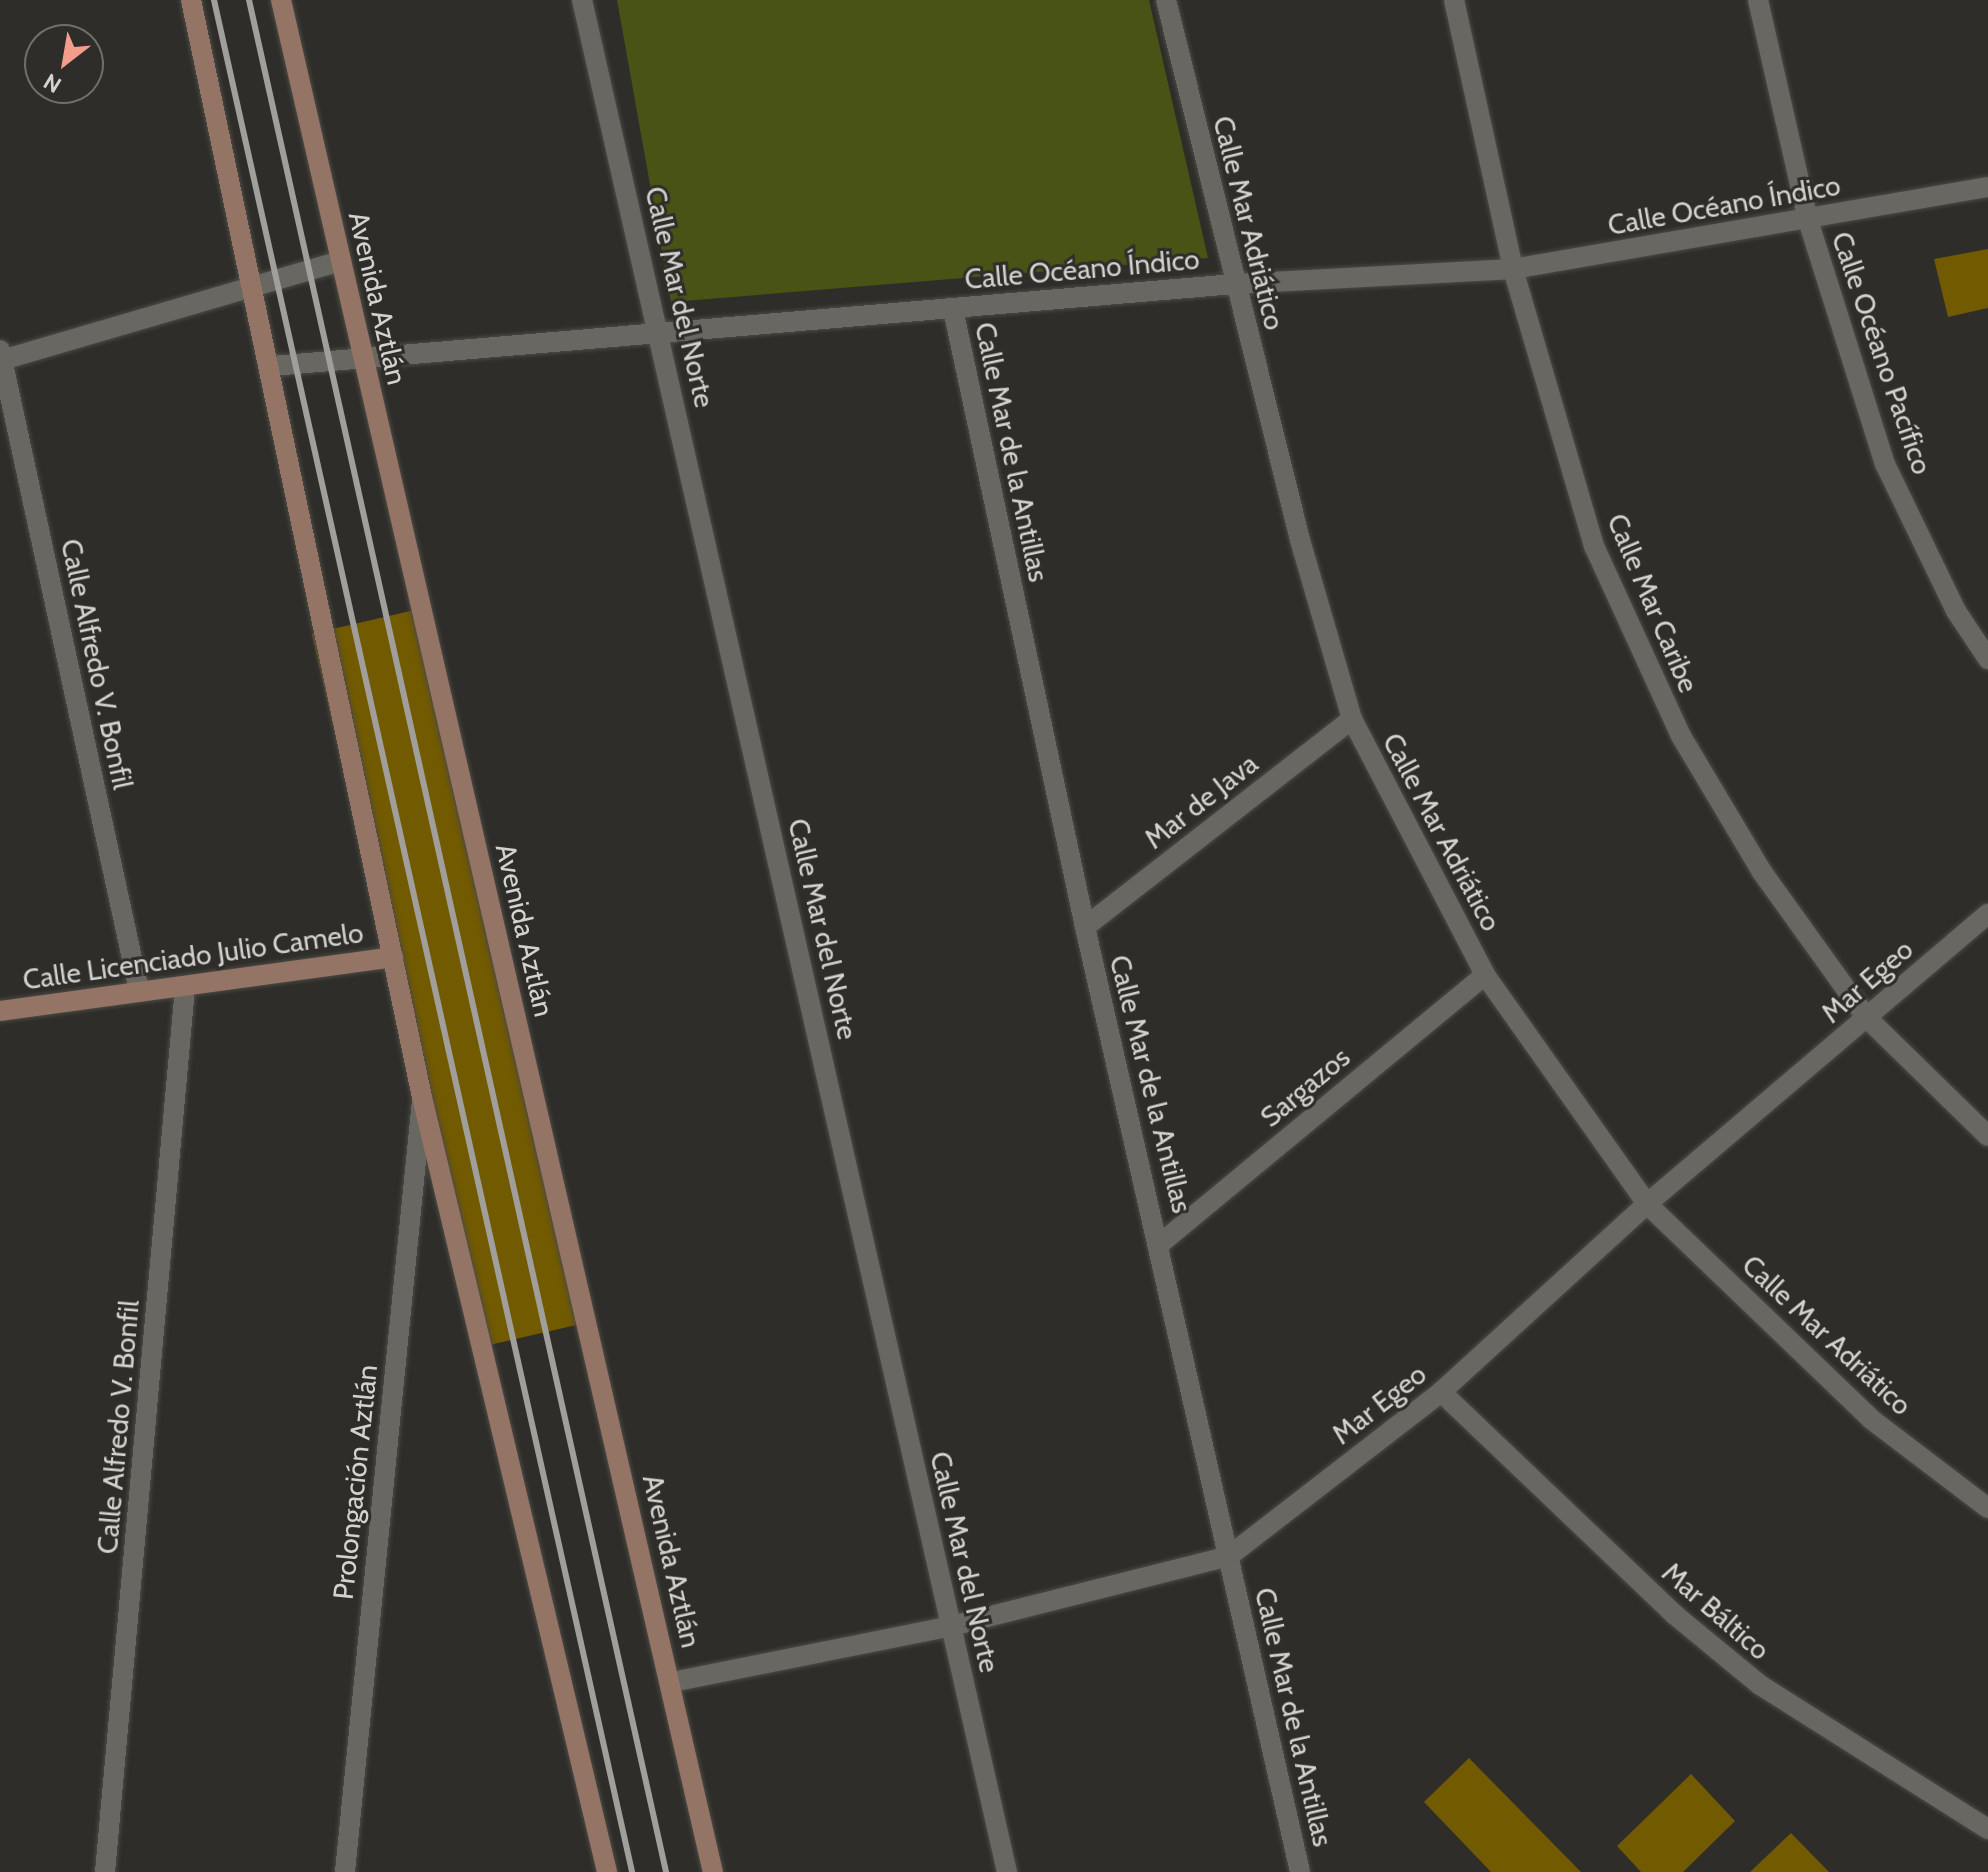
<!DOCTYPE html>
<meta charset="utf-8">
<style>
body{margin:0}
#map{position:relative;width:1988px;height:1872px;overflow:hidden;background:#2e2d29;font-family:Cabin,sans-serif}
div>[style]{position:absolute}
.green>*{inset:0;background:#495316}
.building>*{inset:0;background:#715a00;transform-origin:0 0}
.roads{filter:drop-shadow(0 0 2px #4c4a46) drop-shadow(0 0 2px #4c4a46)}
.street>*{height:20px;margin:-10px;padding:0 10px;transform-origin:10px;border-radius:10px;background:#696762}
.secondary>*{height:20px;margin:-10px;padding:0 10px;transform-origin:10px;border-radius:10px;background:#947464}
.rail>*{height:6px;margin:-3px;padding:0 3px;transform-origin:3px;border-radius:3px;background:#a09f9b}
span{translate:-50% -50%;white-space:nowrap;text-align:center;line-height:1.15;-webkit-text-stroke:6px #2e2d29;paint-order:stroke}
.street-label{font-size:28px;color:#d3d2cf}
.north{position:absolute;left:24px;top:24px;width:80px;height:80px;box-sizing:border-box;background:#2e2d29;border:2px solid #706f6b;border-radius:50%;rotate:211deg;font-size:22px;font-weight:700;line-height:32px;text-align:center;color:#d3d2cf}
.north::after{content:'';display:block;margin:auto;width:28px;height:36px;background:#f49d8b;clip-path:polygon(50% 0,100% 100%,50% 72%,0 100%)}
</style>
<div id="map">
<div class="green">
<i style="clip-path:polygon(617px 0,1149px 0,1208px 258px,671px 302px)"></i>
</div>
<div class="building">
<i style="clip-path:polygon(1988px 249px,1988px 308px,1948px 317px,1934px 259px)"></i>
<i style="left:419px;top:609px;width:733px;height:110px;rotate:77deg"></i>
<i style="clip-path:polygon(1469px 1758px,1581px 1872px,1491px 1872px,1424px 1802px)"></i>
<i style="clip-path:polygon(1691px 1774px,1735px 1821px,1683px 1872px,1641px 1872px,1617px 1846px)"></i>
<i style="clip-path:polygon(1791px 1833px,1829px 1872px,1750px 1872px)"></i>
</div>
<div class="roads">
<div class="street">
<i style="left:582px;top:0;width:1920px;rotate:77.21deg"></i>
<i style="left:1166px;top:0;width:556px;rotate:76.06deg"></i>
<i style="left:1300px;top:540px;width:186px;rotate:73.8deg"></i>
<i style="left:1352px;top:719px;width:288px;rotate:62.5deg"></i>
<i style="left:1485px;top:975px;width:281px;rotate:54.7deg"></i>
<i style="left:1647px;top:1204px;width:310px;rotate:43.8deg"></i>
<i style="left:1871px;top:1419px;width:147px;rotate:37.3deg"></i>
<i style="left:1454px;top:0;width:275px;rotate:77.6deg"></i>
<i style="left:1513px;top:269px;width:289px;rotate:73.7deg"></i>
<i style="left:1594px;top:546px;width:209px;rotate:65.4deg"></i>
<i style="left:1681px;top:736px;width:158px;rotate:59.2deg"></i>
<i style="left:1762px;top:872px;width:180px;rotate:54.3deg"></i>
<i style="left:1867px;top:1018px;width:169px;rotate:44.3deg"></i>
<i style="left:1758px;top:0;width:226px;rotate:77.2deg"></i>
<i style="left:1808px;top:220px;width:256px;rotate:72.5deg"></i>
<i style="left:1885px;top:464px;width:163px;rotate:64.2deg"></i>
<i style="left:1956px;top:611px;width:58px;rotate:56.3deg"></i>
<i style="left:953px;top:309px;width:632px;rotate:77.94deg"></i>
<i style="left:1085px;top:927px;width:969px;rotate:77.18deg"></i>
<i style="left:0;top:350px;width:656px;rotate:77.76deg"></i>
<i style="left:2px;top:360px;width:353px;rotate:-16.3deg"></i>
<i style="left:272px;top:366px;width:966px;rotate:-4.87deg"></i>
<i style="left:1235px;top:284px;width:278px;rotate:-3.1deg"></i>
<i style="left:1513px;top:269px;width:482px;rotate:-9.8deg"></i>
<i style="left:1085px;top:927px;width:338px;rotate:-37.9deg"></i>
<i style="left:1161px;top:1243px;width:420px;rotate:-39.6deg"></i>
<i style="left:1441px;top:1392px;width:323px;rotate:43.6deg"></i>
<i style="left:1675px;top:1615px;width:110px;rotate:39.5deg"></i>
<i style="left:1760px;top:1685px;width:270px;rotate:32.3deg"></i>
<i style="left:672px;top:1682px;width:285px;rotate:-11.3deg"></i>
<i style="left:951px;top:1626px;width:287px;rotate:-14.1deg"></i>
<i style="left:1229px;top:1556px;width:268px;rotate:-37.7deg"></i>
<i style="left:1441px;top:1392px;width:279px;rotate:-42.4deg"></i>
<i style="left:1647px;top:1204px;width:448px;rotate:-40.4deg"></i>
<i style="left:105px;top:1872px;width:889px;rotate:-84.83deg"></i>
<i style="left:345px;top:1872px;width:776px;rotate:-84.3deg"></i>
</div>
<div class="secondary">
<i style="left:191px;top:0;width:1121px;rotate:78.11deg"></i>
<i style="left:422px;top:1097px;width:797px;rotate:76.57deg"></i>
<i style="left:281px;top:0;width:1921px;rotate:77.01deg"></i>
<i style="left:0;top:1011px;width:397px;rotate:-7.8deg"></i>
</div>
</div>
<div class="rail">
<i style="left:214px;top:0;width:1918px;rotate:77.41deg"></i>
<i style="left:249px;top:0;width:1918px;rotate:77.44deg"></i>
</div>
<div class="street-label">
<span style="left:1724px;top:205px;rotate:-10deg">Calle Océano Índico</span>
<span style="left:1249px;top:223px;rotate:76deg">Calle Mar Adriático</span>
<span style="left:1082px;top:269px;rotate:-5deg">Calle Océano Índico</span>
<span style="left:680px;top:297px;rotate:77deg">Calle Mar del Norte</span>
<span style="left:378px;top:298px;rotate:77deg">Avenida Aztlán</span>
<span style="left:1882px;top:353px;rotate:71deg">Calle Océano Pacífico</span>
<span style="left:1012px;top:452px;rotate:78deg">Calle Mar de la Antillas</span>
<span style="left:1653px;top:603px;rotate:67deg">Calle Mar Caribe</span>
<span style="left:97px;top:664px;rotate:78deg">Calle Alfredo V. Bonfil</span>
<span style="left:1201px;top:801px;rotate:-38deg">Mar de Java</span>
<span style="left:1442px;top:832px;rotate:62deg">Calle Mar Adriático</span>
<span style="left:823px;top:929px;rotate:77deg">Calle Mar del Norte</span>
<span style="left:525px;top:930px;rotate:77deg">Avenida Aztlán</span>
<span style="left:193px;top:956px;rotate:-8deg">Calle Licenciado Julio Camelo</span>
<span style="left:1867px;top:981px;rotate:-41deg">Mar Egeo</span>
<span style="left:1151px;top:1084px;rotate:76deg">Calle Mar de la Antillas</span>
<span style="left:1305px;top:1087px;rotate:-40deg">Sargazos</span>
<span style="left:1827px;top:1335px;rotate:43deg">Calle Mar Adriático</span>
<span style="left:1379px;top:1404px;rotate:-38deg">Mar Egeo</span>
<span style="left:118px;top:1427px;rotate:-85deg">Calle Alfredo V. Bonfil</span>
<span style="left:355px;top:1482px;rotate:-84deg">Prolongación Aztlán</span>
<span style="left:672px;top:1561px;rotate:77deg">Avenida Aztlán</span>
<span style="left:965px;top:1562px;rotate:77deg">Calle Mar del Norte</span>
<span style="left:1716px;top:1611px;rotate:41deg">Mar Báltico</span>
<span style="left:1294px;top:1717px;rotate:77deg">Calle Mar de la Antillas</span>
</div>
<div class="north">N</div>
</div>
